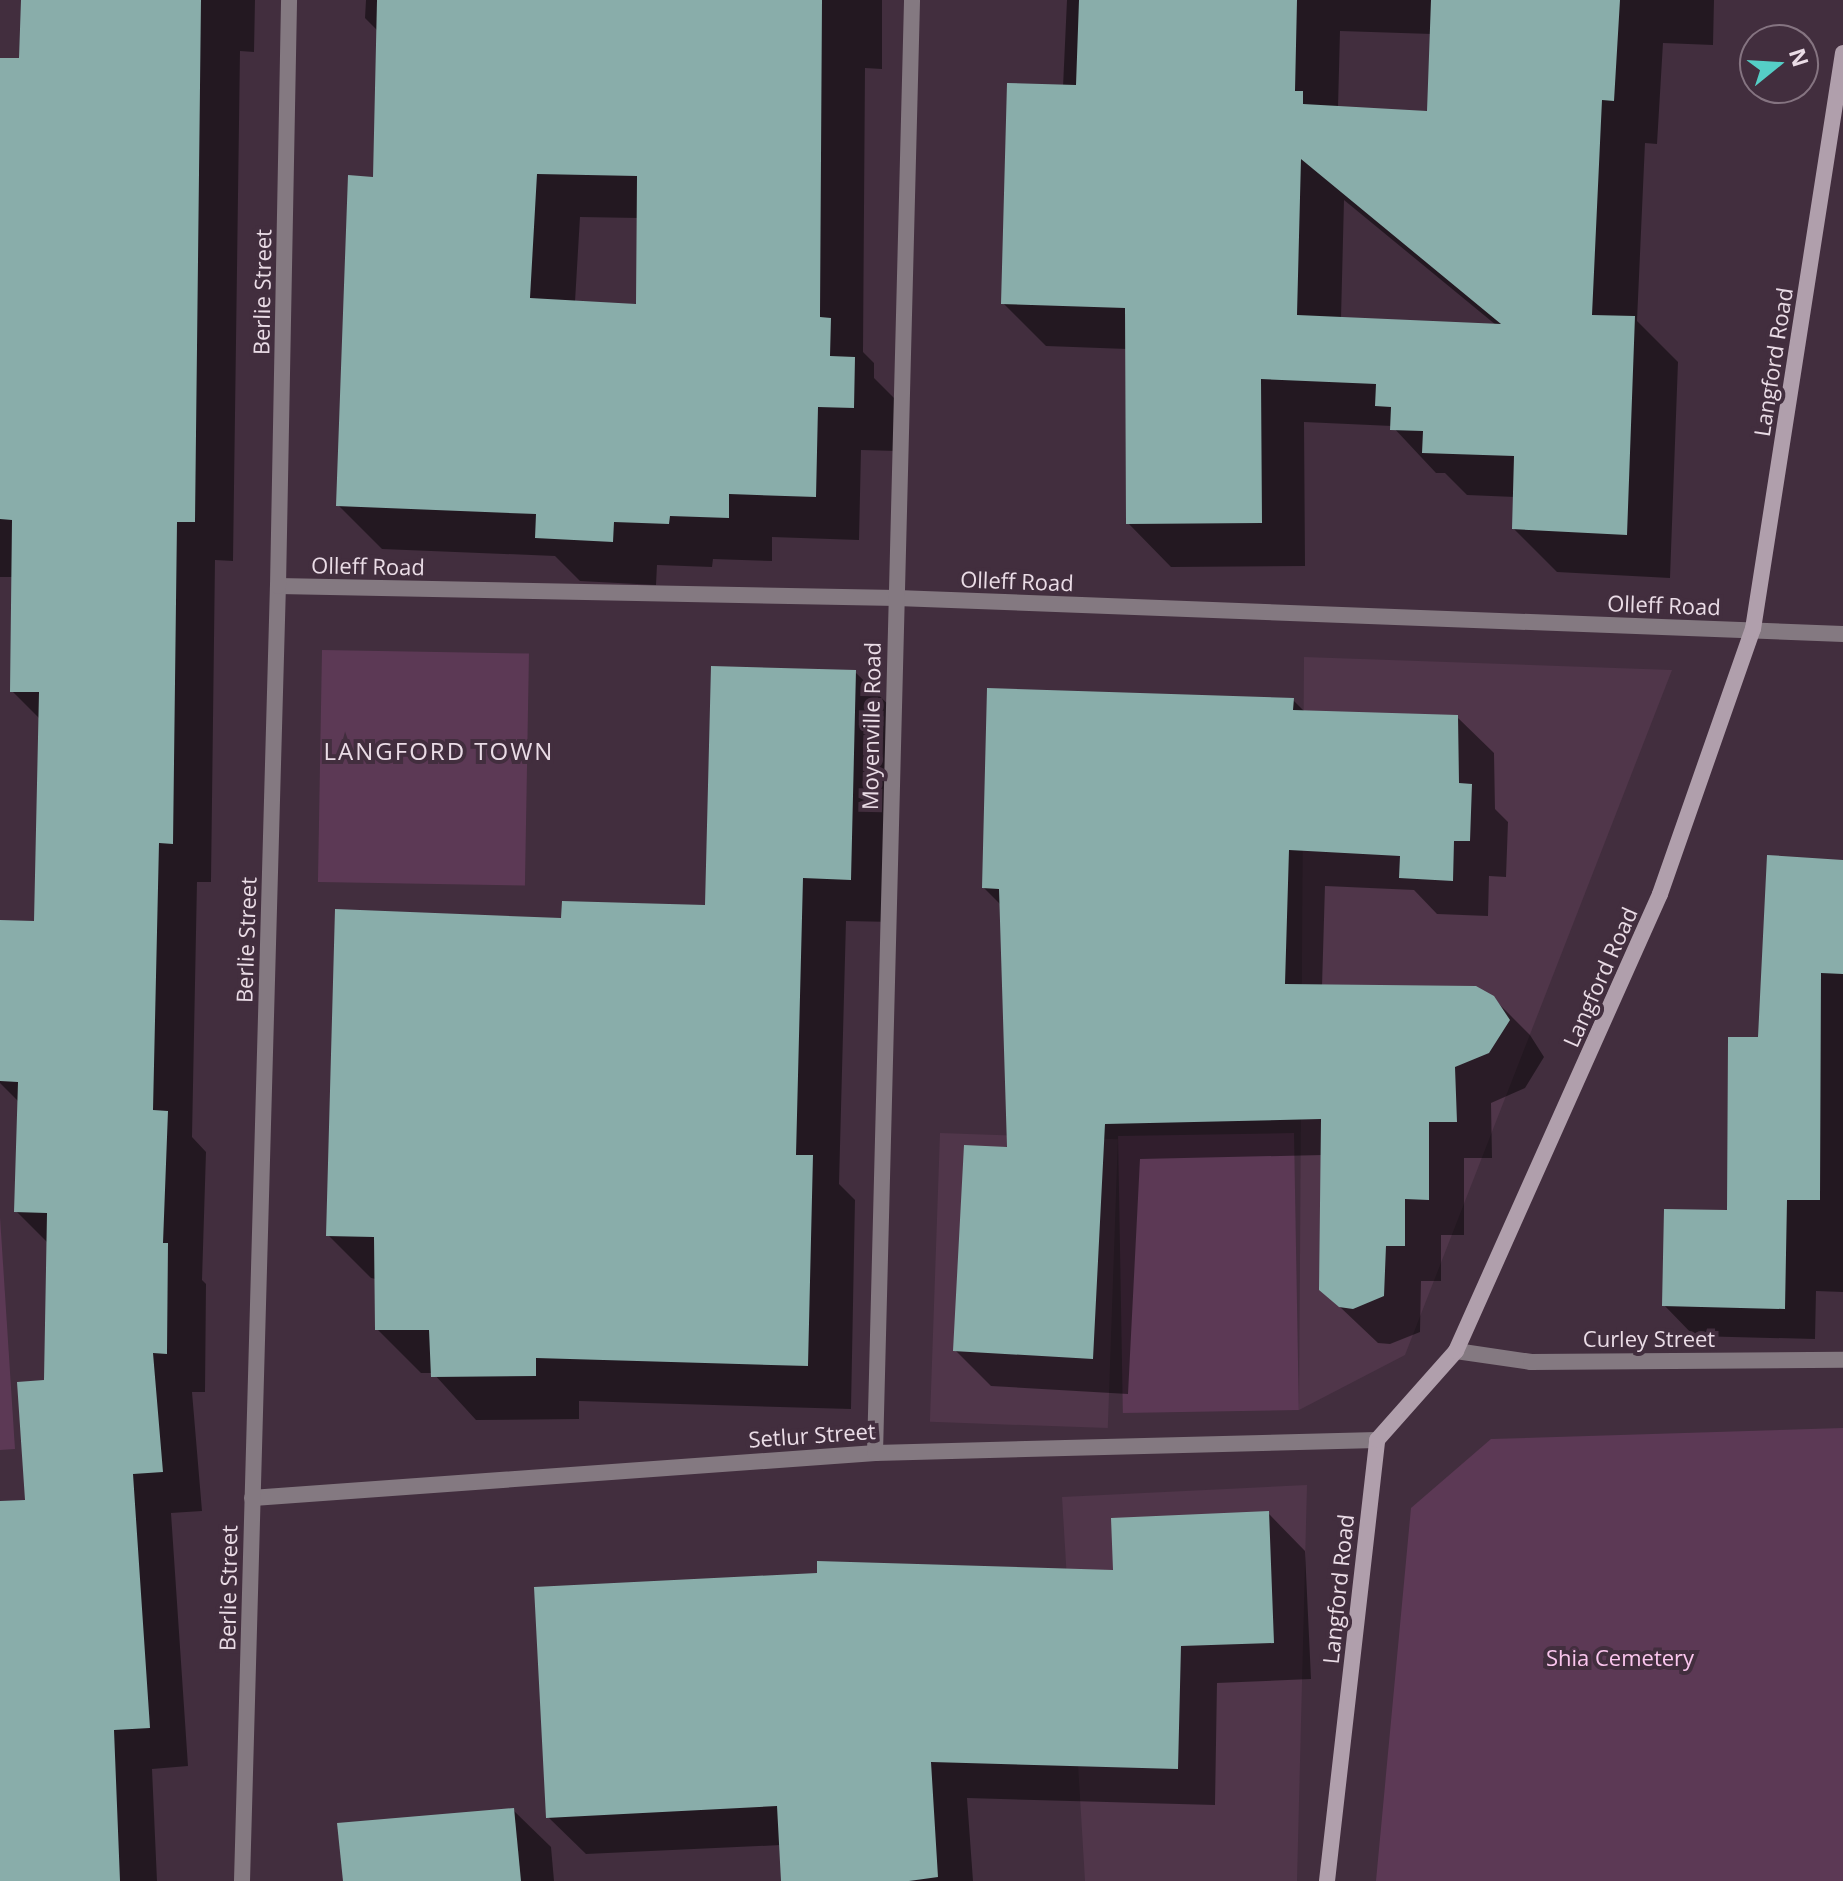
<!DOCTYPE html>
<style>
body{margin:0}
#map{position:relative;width:1843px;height:1881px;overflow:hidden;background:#422e3e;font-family:"Open Sans",sans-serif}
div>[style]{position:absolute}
.built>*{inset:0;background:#50364a;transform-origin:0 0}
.green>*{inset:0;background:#5c3955;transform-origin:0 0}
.shadow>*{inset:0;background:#0007}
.building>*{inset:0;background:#89adaa}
.street>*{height:16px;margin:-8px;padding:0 8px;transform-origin:8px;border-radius:8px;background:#847981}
.secondary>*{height:16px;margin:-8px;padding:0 8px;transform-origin:8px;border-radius:8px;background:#b09fac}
span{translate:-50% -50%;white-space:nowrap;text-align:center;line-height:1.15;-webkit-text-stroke:8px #422e3e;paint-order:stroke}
.street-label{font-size:22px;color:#eadce6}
.park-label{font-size:22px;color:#fbc6ee}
.neighbourhood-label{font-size:24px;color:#eadce6;letter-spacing:2px}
.north{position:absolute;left:1739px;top:24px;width:80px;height:80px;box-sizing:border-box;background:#422e3e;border:2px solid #857481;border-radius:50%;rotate:72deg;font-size:22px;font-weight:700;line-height:32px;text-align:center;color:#eadce6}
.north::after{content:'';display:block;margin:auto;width:28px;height:36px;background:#55cec6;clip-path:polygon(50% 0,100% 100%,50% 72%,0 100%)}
</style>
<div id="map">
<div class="built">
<i style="clip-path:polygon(1304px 657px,1672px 670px,1405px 1355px,1299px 1410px)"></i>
<i style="left:940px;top:1133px;width:178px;height:289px;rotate:2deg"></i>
<i style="clip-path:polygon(1307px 1485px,1297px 1881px,1085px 1881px,1062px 1497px)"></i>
</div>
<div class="green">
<i style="left:322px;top:650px;width:207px;height:232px;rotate:1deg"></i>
<i style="left:1294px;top:1133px;width:277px;height:176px;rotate:89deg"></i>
<i style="clip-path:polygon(0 1217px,15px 1449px,0 1450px)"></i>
<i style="clip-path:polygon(1843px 1428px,1843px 1881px,1376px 1881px,1411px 1508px,1491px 1439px)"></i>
</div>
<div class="shadow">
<i style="clip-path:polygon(23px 0,255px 0,254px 52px,240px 51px,233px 561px,215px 560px,211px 882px,197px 882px,192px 1137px,206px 1152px,202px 1280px,206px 1284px,205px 1392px,192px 1392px,202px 1511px,171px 1513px,188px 1766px,152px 1769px,157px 1881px,0 1881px,0 1503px,27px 1501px,46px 1381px,48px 1243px,16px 1211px,19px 1102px,0 1083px,0 965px,36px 923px,40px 719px,12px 691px,14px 577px,0 577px,0 60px,20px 60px)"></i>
<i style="clip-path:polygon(evenodd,366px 0,882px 0,882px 69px,865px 68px,863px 352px,874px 363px,874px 378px,898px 402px,897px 451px,861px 450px,859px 540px,772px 537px,772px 561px,713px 559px,712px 567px,657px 565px,656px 585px,580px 581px,555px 556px,382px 549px,338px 505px,375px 179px,378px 31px,365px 18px,366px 0,580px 217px,639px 218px,638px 306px,575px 302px,580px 217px)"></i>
<i style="clip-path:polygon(evenodd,1067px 0,1714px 0,1713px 45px,1663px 43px,1657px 144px,1645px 143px,1637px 321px,1678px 362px,1670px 578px,1557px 572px,1514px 529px,1515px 497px,1467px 495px,1445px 473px,1436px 473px,1392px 426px,1304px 422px,1305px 566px,1171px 567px,1128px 523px,1127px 349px,1046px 346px,1003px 303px,1063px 87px,1067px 0,1340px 31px,1432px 34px,1429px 113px,1338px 108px,1340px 31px,1067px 0,1344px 200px,1496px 325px,1341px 319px,1344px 200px)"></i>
<i style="clip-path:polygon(855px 672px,899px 715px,894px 922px,846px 921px,839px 1184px,855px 1200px,851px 1409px,579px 1401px,579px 1419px,476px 1420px,433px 1373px,421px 1373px,377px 1329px,376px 1279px,371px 1278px,328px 1235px,563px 920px,707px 907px)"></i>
<i style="clip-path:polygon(1293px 700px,1305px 712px,1457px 717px,1494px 753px,1495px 809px,1508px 822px,1506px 877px,1489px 876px,1488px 916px,1437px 914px,1414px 890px,1325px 886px,1322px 987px,1493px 998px,1530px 1035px,1544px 1057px,1525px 1088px,1491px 1103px,1492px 1158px,1464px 1158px,1464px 1235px,1441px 1235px,1441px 1281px,1421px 1281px,1420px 1332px,1390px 1344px,1378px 1343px,1321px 1289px,1323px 1155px,1140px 1159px,1128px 1394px,991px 1386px,955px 1350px,1009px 1149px,1002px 906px,984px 888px)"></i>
<i style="clip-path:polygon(1843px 862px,1843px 1292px,1816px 1291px,1815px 1339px,1694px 1336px,1664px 1305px,1729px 1212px,1759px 1039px)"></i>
<i style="clip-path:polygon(1268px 1513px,1305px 1551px,1311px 1679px,1217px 1683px,1215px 1805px,967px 1798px,973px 1881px,783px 1881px,781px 1845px,586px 1854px,548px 1817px,1115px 1572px)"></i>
<i style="clip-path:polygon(513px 1810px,551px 1847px,554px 1881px,345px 1881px)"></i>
</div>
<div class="building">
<i style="clip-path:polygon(21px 0,201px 0,195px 522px,177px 522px,173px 844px,159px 843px,153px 1110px,168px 1111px,163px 1243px,168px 1243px,167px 1354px,153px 1353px,163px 1472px,133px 1474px,150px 1728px,114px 1730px,120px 1881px,0 1881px,0 1501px,25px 1500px,17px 1382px,44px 1380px,47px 1213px,14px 1212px,18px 1082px,0 1081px,0 920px,34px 921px,39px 692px,10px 692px,12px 520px,0 519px,0 58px,19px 58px)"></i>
<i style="clip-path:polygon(evenodd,377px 0,822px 0,820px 317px,831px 318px,830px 356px,855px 357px,854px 408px,818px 407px,816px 497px,729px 494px,729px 518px,670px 516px,669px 524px,614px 522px,613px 542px,535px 538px,536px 514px,336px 506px,348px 175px,373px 177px,377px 0,537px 174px,637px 176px,636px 304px,530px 298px,537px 174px)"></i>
<i style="clip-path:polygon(evenodd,1079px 0,1297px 0,1295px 91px,1303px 91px,1303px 104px,1427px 111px,1431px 0,1620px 0,1614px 101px,1602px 100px,1592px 315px,1635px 316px,1627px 535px,1512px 529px,1514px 456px,1422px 453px,1423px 431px,1390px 430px,1391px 407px,1375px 406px,1376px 384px,1261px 379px,1262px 523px,1126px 524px,1125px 308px,1001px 304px,1007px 83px,1076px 85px,1079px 0,1301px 159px,1501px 324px,1297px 315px,1301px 159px)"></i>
<i style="clip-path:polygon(711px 666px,856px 670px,851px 880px,803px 878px,796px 1155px,813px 1155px,808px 1366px,536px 1358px,536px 1376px,431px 1377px,429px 1330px,375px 1330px,374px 1237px,326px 1236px,335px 909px,561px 918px,562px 901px,705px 905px)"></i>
<i style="clip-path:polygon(987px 688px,1294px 698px,1293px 710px,1458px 715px,1459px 783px,1472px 784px,1470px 841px,1454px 841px,1453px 881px,1399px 878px,1400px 856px,1289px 850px,1285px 984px,1476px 986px,1494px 996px,1510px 1020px,1489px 1053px,1455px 1067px,1457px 1122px,1429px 1122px,1429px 1200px,1405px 1199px,1405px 1246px,1386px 1246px,1384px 1296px,1353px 1309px,1339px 1307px,1319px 1290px,1321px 1119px,1105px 1124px,1093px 1359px,953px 1351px,964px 1145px,1007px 1147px,999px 889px,982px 888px)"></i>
<i style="clip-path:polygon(1767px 855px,1843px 860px,1843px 974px,1821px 973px,1820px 1200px,1787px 1200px,1785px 1309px,1662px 1306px,1664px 1209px,1727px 1210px,1728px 1037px,1758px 1037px)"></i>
<i style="clip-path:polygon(1269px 1511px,1274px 1643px,1181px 1646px,1178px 1769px,931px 1762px,938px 1877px,909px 1881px,781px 1881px,777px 1806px,546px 1818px,534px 1587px,817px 1573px,817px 1561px,1113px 1570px,1111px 1518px)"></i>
<i style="clip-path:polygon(514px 1808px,521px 1881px,343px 1881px,337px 1823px)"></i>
</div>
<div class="street">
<i style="left:278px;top:586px;width:619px;rotate:1.11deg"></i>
<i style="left:897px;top:598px;width:947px;rotate:2.18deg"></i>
<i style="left:1456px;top:1351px;width:76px;rotate:8.3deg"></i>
<i style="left:1531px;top:1362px;width:312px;rotate:-0.4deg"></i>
<i style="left:875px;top:1453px;width:1453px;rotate:-88.54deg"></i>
<i style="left:252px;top:1498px;width:625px;rotate:-4.13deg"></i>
<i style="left:875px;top:1453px;width:502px;rotate:-1.48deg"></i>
<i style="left:242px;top:1881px;width:1296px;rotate:-88.41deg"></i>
<i style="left:278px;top:586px;width:586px;rotate:-88.92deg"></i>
</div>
<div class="secondary">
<i style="left:1327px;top:1881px;width:444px;rotate:-83.5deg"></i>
<i style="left:1377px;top:1440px;width:119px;rotate:-48.4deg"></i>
<i style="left:1456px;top:1351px;width:500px;rotate:-65.94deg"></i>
<i style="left:1660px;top:894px;width:281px;rotate:-70.7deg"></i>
<i style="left:1753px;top:629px;width:583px;rotate:-81.12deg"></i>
</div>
<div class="street-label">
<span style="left:262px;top:292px;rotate:-89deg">Berlie Street</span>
<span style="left:1773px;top:362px;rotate:-81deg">Langford Road</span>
<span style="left:368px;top:566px;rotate:1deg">Olleff Road</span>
<span style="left:1017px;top:581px;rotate:2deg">Olleff Road</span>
<span style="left:1664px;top:605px;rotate:2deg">Olleff Road</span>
<span style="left:871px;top:726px;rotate:-89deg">Moyenville Road</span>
<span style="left:246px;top:940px;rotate:-88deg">Berlie Street</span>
<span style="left:1600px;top:977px;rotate:-66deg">Langford Road</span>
<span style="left:1649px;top:1339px">Curley Street</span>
<span style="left:812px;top:1435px;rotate:-4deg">Setlur Street</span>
<span style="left:228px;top:1588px;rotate:-89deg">Berlie Street</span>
<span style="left:1338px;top:1589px;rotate:-84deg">Langford Road</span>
</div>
<div class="park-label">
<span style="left:1620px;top:1658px">Shia Cemetery</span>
</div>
<div class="neighbourhood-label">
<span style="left:439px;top:751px">LANGFORD TOWN</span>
</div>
<div class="north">N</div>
</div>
